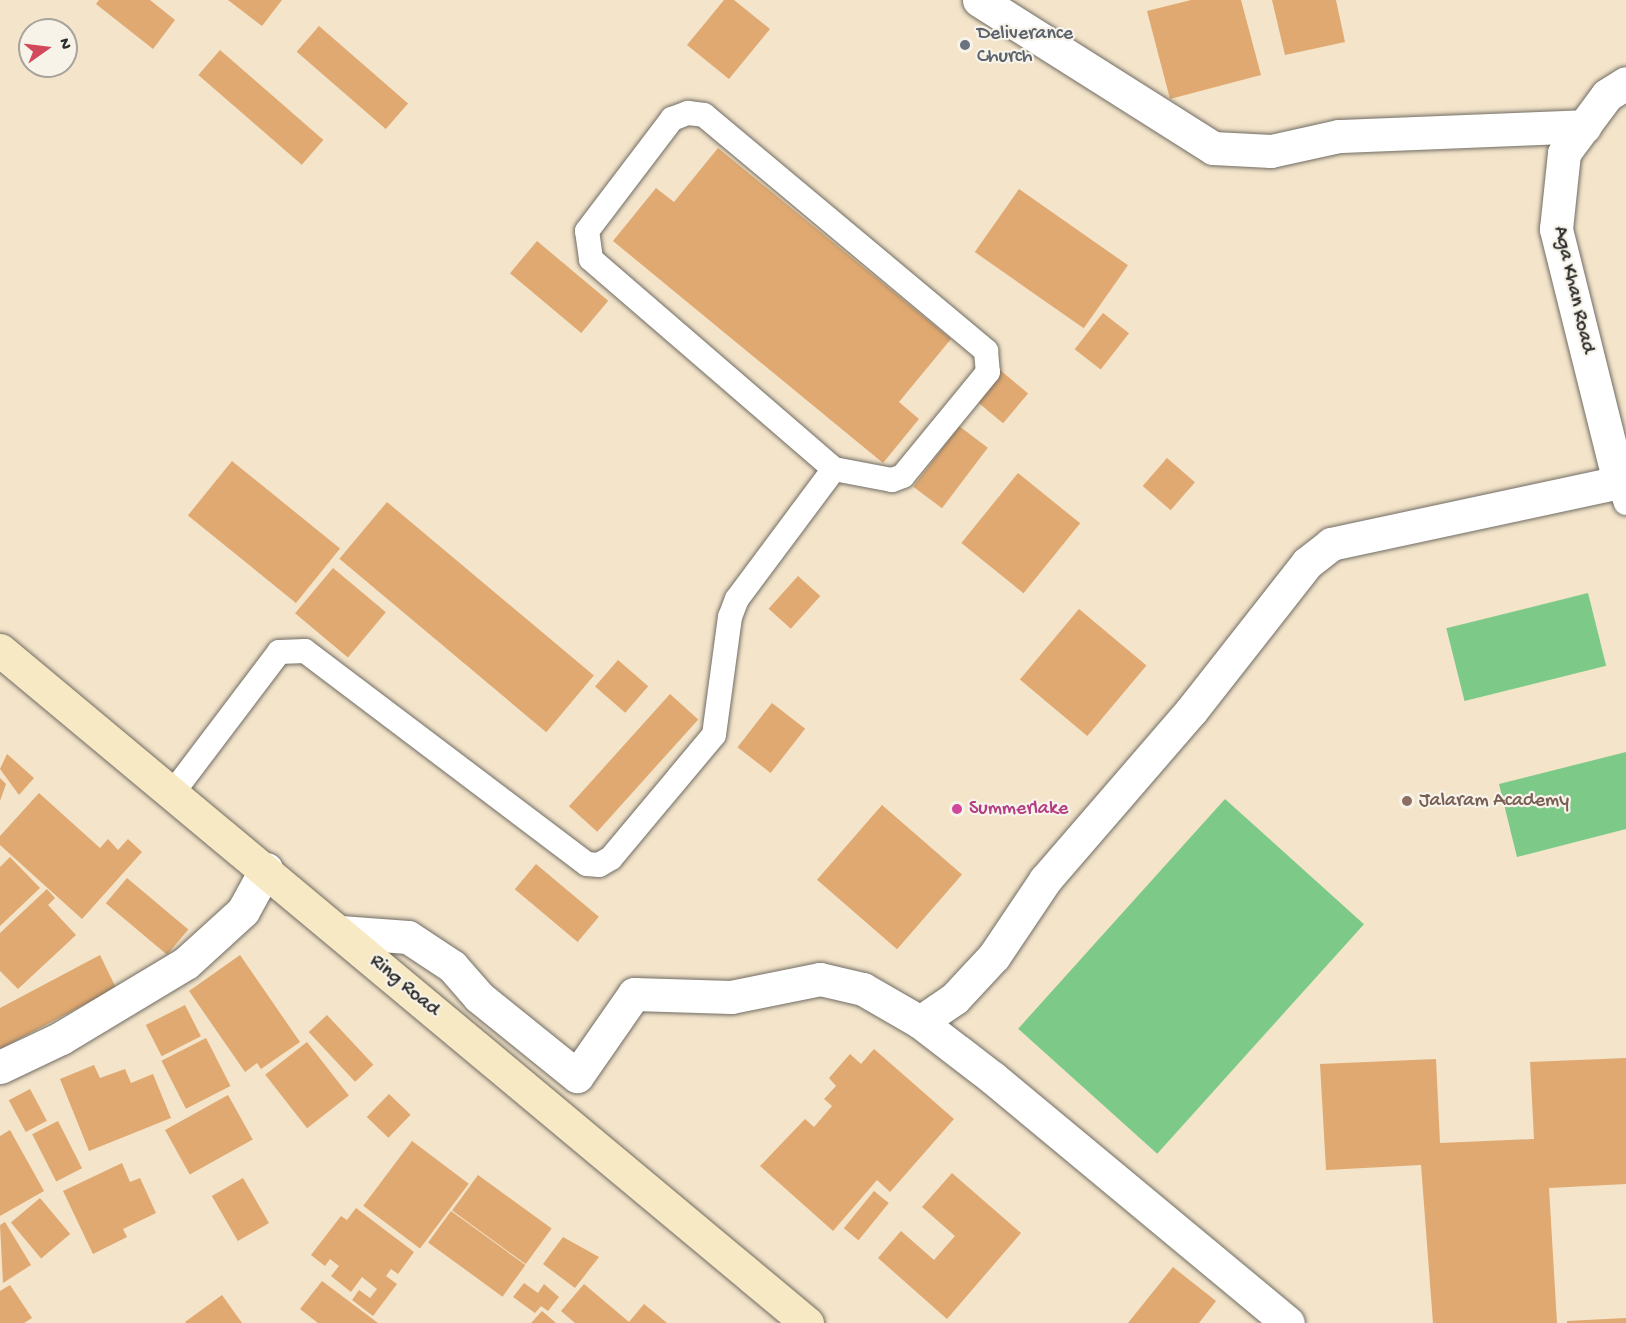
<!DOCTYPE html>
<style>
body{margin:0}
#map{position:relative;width:1626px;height:1323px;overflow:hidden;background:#f3e4ca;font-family:"Gochi Hand",sans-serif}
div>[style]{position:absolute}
.green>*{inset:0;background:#7dc988;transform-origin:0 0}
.building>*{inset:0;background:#e0a971;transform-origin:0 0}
.roads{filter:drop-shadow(0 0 2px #716c63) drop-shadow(0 0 2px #716c63)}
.service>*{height:24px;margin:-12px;padding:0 12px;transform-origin:12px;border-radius:12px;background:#fff}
.minor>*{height:33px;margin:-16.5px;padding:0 16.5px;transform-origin:16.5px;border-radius:16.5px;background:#fff}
.secondary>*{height:33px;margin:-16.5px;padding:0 16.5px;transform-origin:16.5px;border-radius:16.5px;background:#f7e9c3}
.dots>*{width:16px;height:16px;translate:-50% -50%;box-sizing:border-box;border:3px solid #f7f3e8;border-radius:50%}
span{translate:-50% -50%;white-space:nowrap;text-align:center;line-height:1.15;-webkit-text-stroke:4.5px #f7f3e8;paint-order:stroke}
.worship-label{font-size:20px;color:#5b616d}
.left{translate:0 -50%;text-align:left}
.street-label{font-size:20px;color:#2b2b2b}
.education-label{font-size:20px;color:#785e54}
.hotel-label{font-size:20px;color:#b23c85}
.north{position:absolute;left:18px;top:18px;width:60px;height:60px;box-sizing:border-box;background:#f7f3e8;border:2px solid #a5a39c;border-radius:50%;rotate:76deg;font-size:16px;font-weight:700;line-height:24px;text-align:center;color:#2b2b2b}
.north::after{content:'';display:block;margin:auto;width:21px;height:27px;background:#d1495b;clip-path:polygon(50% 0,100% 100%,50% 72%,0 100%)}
</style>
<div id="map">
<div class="green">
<i style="left:1588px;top:593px;width:75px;height:146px;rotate:76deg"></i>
<i style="clip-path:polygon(1626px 752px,1626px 829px,1517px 857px,1499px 784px)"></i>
<i style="left:1225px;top:799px;width:187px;height:309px;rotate:42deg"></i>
</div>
<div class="building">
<i style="clip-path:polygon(99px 0,150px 0,175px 20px,153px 49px,96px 4px)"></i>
<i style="clip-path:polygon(228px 0,282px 0,262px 26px)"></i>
<i style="clip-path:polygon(724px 0,734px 0,770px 29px,729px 79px,687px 45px)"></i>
<i style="clip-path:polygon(1191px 0,1241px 0,1261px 75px,1170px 99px,1147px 11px)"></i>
<i style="clip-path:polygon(1272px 0,1336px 0,1345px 42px,1285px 55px)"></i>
<i style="left:319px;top:26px;width:118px;height:34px;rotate:41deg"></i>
<i style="left:220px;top:50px;width:137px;height:33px;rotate:41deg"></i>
<i style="clip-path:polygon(718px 148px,951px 339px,899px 402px,919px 419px,883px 463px,613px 241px,656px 188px,674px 202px)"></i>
<i style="left:1019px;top:189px;width:133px;height:77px;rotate:35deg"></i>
<i style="left:537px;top:241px;width:93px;height:42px;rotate:40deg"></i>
<i style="left:1103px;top:313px;width:33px;height:46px;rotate:38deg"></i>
<i style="left:999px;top:369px;width:38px;height:39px;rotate:40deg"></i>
<i style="left:959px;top:426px;width:36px;height:76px;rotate:37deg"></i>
<i style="left:1167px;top:458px;width:37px;height:37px;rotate:41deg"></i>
<i style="left:232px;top:461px;width:139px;height:70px;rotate:39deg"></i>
<i style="left:1018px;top:473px;width:80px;height:90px;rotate:39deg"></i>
<i style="left:387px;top:502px;width:270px;height:74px;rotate:40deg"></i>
<i style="left:333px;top:568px;width:69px;height:59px;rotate:40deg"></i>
<i style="left:798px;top:576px;width:30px;height:44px;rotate:42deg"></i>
<i style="left:1079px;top:609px;width:88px;height:92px;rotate:40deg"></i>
<i style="left:618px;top:660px;width:40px;height:35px;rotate:41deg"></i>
<i style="left:670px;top:694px;width:38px;height:151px;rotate:42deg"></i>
<i style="left:772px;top:703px;width:42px;height:56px;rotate:38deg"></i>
<i style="clip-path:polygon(7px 754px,34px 778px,19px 795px,0 769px)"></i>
<i style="clip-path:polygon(0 778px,6px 784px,0 801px)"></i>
<i style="clip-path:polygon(39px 793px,100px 848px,108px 839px,118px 850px,128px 839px,142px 852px,82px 919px,0 845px,0 836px)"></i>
<i style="left:882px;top:805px;width:106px;height:99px;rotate:41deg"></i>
<i style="clip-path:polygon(10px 857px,40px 888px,0 926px,0 867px)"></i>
<i style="left:536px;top:864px;width:82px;height:33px;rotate:40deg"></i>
<i style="left:127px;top:878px;width:80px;height:33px;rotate:40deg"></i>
<i style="clip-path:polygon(47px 889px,55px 898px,48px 905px,76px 935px,18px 989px,0 971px,0 933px)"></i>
<i style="clip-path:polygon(100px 955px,116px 988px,0 1049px,0 1008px)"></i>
<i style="clip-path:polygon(240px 955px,300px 1042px,261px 1069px,257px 1063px,245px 1072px,189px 991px)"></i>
<i style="left:185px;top:1005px;width:35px;height:44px;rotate:63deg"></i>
<i style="left:327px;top:1015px;width:68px;height:25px;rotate:47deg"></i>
<i style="left:206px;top:1038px;width:54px;height:50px;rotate:63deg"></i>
<i style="left:307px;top:1042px;width:68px;height:53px;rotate:52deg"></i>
<i style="clip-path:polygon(874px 1049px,954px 1119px,890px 1192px,877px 1180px,833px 1231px,760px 1166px,805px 1119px,814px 1127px,832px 1106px,824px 1099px,836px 1086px,829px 1078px,850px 1054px,861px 1064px)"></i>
<i style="clip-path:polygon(1626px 1058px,1626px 1184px,1549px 1188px,1557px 1323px,1433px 1323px,1421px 1165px,1326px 1170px,1320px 1064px,1436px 1059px,1440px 1143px,1534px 1139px,1530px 1062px)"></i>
<i style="clip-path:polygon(94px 1065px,100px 1078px,125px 1069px,131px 1083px,153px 1074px,171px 1118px,89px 1151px,60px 1079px)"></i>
<i style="left:30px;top:1089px;width:36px;height:24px;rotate:62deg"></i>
<i style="left:389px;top:1094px;width:30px;height:32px;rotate:44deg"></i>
<i style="left:228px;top:1095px;width:51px;height:72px;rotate:61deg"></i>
<i style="left:58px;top:1121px;width:53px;height:29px;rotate:63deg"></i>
<i style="clip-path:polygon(10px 1130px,44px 1191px,0 1216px,0 1136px)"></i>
<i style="left:412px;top:1141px;width:71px;height:81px;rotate:37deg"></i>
<i style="clip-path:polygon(122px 1163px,130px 1182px,140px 1178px,156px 1213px,123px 1229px,127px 1237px,93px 1254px,63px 1191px)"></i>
<i style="clip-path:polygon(952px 1173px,1021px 1233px,947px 1319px,878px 1258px,901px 1231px,934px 1260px,955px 1236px,922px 1207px)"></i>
<i style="left:478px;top:1175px;width:91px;height:44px;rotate:36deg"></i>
<i style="left:243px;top:1178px;width:52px;height:36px;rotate:60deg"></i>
<i style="left:874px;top:1191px;width:19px;height:48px;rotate:39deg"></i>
<i style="left:40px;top:1198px;width:47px;height:38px;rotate:50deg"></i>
<i style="clip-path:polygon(356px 1208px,414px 1252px,398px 1274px,391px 1269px,386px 1276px,397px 1284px,373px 1316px,352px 1300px,359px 1290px,370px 1298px,377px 1289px,362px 1277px,351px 1292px,331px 1276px,339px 1266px,330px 1259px,325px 1266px,311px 1255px,341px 1216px,347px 1220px)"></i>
<i style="left:451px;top:1211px;width:92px;height:39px;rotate:36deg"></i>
<i style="clip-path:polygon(5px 1222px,31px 1265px,3px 1283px,0 1225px)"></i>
<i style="clip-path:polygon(563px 1237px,599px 1257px,575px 1288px,543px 1264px)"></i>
<i style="clip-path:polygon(1173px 1267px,1216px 1301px,1199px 1323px,1128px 1323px)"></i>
<i style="clip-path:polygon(322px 1281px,378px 1323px,318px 1323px,300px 1309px)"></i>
<i style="clip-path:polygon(524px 1283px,538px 1293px,544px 1284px,559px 1297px,548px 1311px,541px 1306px,535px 1313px,513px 1297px)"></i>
<i style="clip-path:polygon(584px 1284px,629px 1322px,644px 1304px,667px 1323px,575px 1323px,561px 1311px)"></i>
<i style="clip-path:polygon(10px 1285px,32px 1318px,24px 1323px,0 1323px,0 1291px)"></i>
<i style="clip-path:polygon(222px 1295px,242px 1323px,186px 1323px,185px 1322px)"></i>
<i style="clip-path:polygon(542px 1311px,556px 1323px,531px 1323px)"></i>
<i style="clip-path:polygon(1626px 1318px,1626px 1323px,1567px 1323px,1567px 1321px)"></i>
</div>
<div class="roads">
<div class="service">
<i style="left:688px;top:113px;width:16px;rotate:7deg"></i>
<i style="left:704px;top:115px;width:368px;rotate:39.9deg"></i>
<i style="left:986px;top:351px;width:21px;rotate:85deg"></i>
<i style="left:988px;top:372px;width:134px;rotate:129.3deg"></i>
<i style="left:903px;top:476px;width:12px;rotate:160deg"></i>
<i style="left:892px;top:480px;width:59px;rotate:-169.3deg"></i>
<i style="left:834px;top:469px;width:321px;rotate:-139.2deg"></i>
<i style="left:591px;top:259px;width:28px;rotate:-98deg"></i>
<i style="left:587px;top:231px;width:141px;rotate:-52.8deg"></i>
<i style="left:672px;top:119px;width:17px;rotate:-21deg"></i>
<i style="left:1619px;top:482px;width:22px;rotate:72deg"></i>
<i style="left:174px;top:791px;width:174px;rotate:-52.9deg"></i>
<i style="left:279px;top:652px;width:26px;rotate:-2deg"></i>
<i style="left:305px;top:651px;width:353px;rotate:37.1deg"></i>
<i style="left:587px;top:864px;width:12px;rotate:5deg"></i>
<i style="left:599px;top:865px;width:14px;rotate:-30deg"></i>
<i style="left:611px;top:858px;width:160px;rotate:-50.1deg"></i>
<i style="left:714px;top:735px;width:119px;rotate:-82.3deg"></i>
<i style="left:730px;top:617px;width:19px;rotate:-69deg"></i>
<i style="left:737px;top:599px;width:162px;rotate:-53.3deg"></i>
</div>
<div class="minor">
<i style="left:979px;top:0;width:277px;rotate:32.3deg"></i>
<i style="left:1213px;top:148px;width:58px;rotate:3deg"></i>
<i style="left:1271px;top:151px;width:70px;rotate:-12.4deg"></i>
<i style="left:1339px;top:136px;width:246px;rotate:-2.3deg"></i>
<i style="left:340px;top:932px;width:68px;rotate:4.2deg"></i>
<i style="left:408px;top:937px;width:53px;rotate:33.4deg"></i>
<i style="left:452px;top:966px;width:41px;rotate:48.9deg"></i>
<i style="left:479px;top:997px;width:126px;rotate:38.9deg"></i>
<i style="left:577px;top:1076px;width:100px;rotate:-55.2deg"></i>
<i style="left:634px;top:994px;width:97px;rotate:1.8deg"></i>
<i style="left:731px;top:997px;width:91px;rotate:-11.4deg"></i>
<i style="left:820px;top:979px;width:44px;rotate:13.1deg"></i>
<i style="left:863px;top:989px;width:66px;rotate:30.1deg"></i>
<i style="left:920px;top:1022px;width:92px;rotate:37.5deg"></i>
<i style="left:993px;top:1078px;width:383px;rotate:39.7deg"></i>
<i style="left:920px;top:1022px;width:42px;rotate:-34.4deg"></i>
<i style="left:955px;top:998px;width:57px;rotate:-47.1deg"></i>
<i style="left:994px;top:956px;width:92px;rotate:-56.1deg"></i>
<i style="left:1045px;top:880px;width:223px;rotate:-49.2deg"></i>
<i style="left:1191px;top:711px;width:188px;rotate:-51.9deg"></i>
<i style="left:1307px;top:563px;width:31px;rotate:-38deg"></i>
<i style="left:1331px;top:544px;width:295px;rotate:-12.1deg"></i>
<i style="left:1619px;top:482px;width:261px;rotate:-104deg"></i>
<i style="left:1556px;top:229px;width:76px;rotate:-84deg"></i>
<i style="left:1564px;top:153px;width:72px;rotate:-53.4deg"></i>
<i style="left:1607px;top:95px;width:22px;rotate:-32deg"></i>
<i style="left:0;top:1067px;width:68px;rotate:-25.4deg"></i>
<i style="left:61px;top:1038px;width:146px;rotate:-31deg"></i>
<i style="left:186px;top:963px;width:77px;rotate:-42.4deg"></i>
<i style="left:243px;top:911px;width:48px;rotate:-61.3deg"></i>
</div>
<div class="secondary">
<i style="left:0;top:650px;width:1051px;rotate:39.83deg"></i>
</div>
</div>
<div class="dots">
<i style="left:965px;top:45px;background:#6b7280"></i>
<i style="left:1407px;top:801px;background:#8d6e63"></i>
<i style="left:957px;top:809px;background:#d1479c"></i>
</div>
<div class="worship-label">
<span class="left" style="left:977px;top:46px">Deliverance<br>Church</span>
</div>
<div class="street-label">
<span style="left:1573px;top:290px;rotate:77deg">Aga Khan Road</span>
<span style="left:404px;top:986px;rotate:40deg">Ring Road</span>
</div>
<div class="education-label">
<span class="left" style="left:1419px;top:801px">Jalaram Academy</span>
</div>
<div class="hotel-label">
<span class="left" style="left:969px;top:809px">Summerlake</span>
</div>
<div class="north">N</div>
</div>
